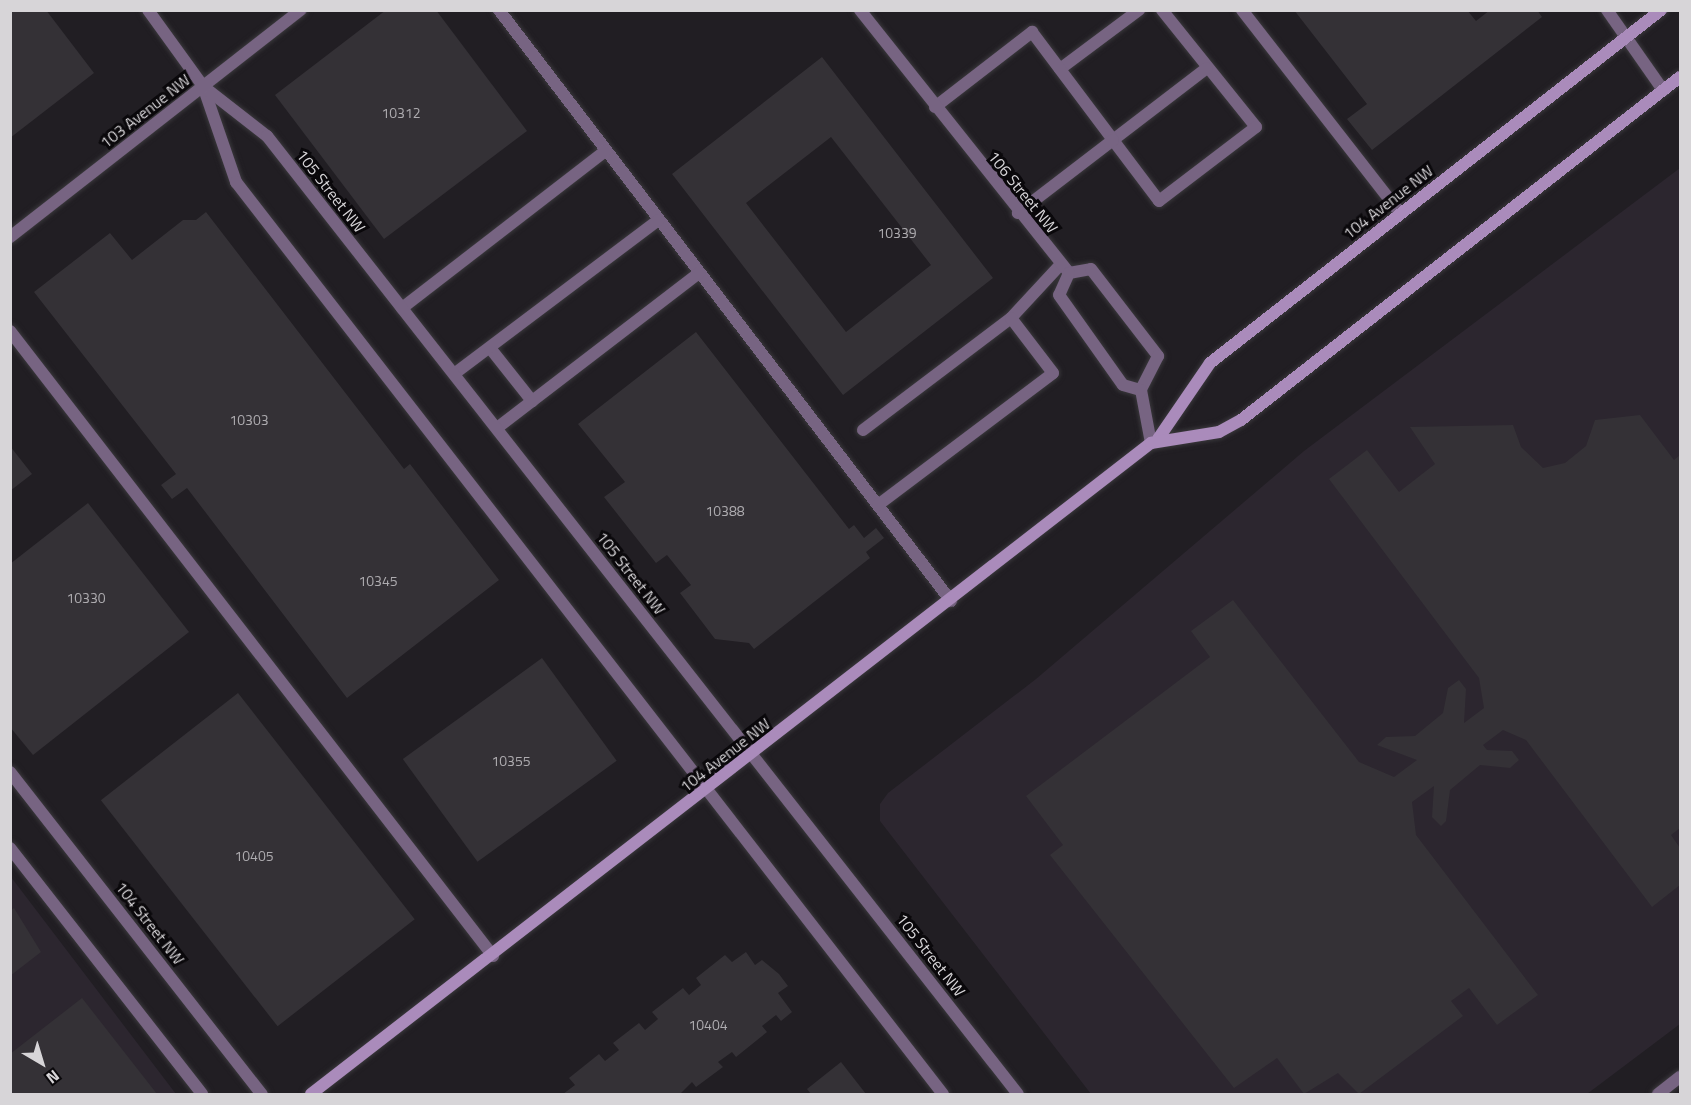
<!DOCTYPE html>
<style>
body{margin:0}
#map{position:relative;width:1691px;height:1105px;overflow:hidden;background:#211e23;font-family:"Titillium Web",sans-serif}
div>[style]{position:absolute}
.built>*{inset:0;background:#2c262f}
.building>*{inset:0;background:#343136;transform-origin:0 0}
.roads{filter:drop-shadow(0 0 2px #3a383c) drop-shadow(0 0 2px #3a383c)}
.service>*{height:12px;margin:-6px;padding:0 6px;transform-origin:6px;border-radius:6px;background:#776482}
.minor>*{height:12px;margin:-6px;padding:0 6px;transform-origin:6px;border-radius:6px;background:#776482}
.tertiary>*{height:12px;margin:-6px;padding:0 6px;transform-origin:6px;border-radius:6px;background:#776482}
.secondary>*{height:12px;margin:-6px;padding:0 6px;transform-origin:6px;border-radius:6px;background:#aa8bbb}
span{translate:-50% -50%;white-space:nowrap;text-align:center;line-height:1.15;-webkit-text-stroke:6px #0a080b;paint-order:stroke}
.number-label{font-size:14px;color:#aeacb0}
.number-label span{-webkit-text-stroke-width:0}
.street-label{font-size:16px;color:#d7d5d8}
.frame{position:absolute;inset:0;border:12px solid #d7d5d8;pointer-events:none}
.north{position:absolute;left:12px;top:1033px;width:60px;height:60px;-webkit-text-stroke:4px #0a080b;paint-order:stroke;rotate:142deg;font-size:16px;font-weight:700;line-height:24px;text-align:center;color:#d7d5d8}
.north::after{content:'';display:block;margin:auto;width:21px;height:27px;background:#d7d5d8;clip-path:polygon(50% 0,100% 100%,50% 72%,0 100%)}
</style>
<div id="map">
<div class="built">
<i style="clip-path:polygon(1680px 168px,1680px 1024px,1587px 1094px,1091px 1094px,880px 821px,880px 804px,888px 793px,1036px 679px,1304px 451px)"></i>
<i style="clip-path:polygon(11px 877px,176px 1094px,11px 1094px)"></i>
</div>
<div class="building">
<i style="clip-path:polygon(10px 10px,46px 10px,94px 73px,10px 138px)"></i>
<i style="clip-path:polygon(386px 10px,436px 10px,527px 131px,384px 239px,275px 95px)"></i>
<i style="clip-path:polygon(1294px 10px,1467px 10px,1476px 21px,1490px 10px,1537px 10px,1542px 17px,1372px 150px,1347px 119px,1367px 104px)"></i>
<i style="clip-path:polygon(evenodd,822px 57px,993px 278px,843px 395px,672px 174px,822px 57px,831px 137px,931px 265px,846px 332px,746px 203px,831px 137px)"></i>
<i style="clip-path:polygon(206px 212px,404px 469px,410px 464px,499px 580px,347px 698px,187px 488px,172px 499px,161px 485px,176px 474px,34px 292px,110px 233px,132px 260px,183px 220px,196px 220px)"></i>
<i style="clip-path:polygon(696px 332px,849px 529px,854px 525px,864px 538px,876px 528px,884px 538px,866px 552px,870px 558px,754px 649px,749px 643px,715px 639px,680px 593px,691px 585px,667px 555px,656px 563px,604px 497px,625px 482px,578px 424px)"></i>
<i style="clip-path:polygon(1640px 415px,1674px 460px,1680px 455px,1680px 828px,1671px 835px,1680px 848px,1680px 885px,1652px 907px,1526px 740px,1503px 730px,1483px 745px,1487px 750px,1512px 751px,1519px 760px,1510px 768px,1480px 765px,1450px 790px,1446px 821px,1441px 826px,1432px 817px,1434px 786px,1412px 802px,1416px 835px,1538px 995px,1497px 1025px,1469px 988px,1451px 1001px,1463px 1016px,1359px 1094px,1338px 1073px,1304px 1094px,1277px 1058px,1234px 1088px,1050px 855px,1063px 845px,1026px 796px,1210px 657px,1191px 631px,1233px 600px,1359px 762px,1394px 777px,1417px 760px,1377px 745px,1386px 737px,1415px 736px,1443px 713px,1448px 688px,1459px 680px,1466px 689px,1464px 723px,1484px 708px,1479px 678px,1329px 479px,1367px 450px,1399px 492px,1435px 464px,1410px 427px,1513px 425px,1521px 447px,1543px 468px,1565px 463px,1586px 446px,1595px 420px)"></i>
<i style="clip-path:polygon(10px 446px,32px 474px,10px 491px)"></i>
<i style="clip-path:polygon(88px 503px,189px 632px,33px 755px,10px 727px,10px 564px)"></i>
<i style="left:542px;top:658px;width:127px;height:172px;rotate:54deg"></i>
<i style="left:238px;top:693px;width:287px;height:174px;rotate:52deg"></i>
<i style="clip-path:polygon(14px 908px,41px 952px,10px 976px,10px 911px)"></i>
<i style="clip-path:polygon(746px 952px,755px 965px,762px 960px,779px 974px,788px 986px,778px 993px,792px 1012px,781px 1021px,776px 1015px,762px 1026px,767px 1032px,736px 1057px,732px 1052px,718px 1062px,723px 1067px,696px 1087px,692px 1082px,680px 1094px,563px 1094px,575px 1085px,569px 1078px,599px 1054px,605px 1061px,619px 1050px,613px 1043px,639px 1023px,645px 1030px,658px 1019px,652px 1012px,683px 988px,689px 995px,701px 985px,696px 978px,725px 955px,732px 962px)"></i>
<i style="clip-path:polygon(82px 998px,157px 1094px,10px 1094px,10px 1054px)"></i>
<i style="clip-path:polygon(841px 1062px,866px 1094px,811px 1094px,807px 1089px)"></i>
</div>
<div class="roads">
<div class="service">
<i style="left:499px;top:10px;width:744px;rotate:52.59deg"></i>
<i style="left:1162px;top:10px;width:150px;rotate:51.2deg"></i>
<i style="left:1256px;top:127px;width:122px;rotate:142.7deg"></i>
<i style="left:1159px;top:201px;width:76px;rotate:-127deg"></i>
<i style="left:1113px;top:140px;width:118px;rotate:-37.5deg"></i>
<i style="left:1242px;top:10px;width:257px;rotate:52.1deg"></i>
<i style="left:1060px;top:69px;width:99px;rotate:-36.8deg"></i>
<i style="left:935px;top:107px;width:123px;rotate:-37.7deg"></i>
<i style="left:1032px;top:32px;width:135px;rotate:53.1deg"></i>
<i style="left:1113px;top:140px;width:120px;rotate:142.5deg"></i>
<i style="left:402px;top:308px;width:257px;rotate:-37.7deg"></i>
<i style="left:10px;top:331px;width:790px;rotate:52.3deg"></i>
<i style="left:490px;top:348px;width:68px;rotate:51.6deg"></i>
<i style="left:454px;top:374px;width:256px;rotate:-37deg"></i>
<i style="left:497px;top:428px;width:255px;rotate:-37.5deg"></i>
<i style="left:863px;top:430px;width:186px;rotate:-37.1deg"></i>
<i style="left:1011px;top:318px;width:74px;rotate:-47.2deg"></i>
<i style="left:878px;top:505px;width:219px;rotate:-37deg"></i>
<i style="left:1053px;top:373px;width:69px;rotate:-127.4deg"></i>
</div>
<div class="minor">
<i style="left:860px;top:10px;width:336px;rotate:51.5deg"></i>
<i style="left:1607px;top:10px;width:98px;rotate:55deg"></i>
<i style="left:1069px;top:273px;width:22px;rotate:-10deg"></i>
<i style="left:1091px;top:269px;width:110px;rotate:52.4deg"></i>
<i style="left:1158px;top:356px;width:38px;rotate:117deg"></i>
<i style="left:1141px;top:390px;width:54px;rotate:79.3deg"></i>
<i style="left:1069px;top:273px;width:24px;rotate:114deg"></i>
<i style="left:1059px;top:295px;width:110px;rotate:54.6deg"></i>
<i style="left:1123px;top:385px;width:19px;rotate:16deg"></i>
<i style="left:10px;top:772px;width:409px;rotate:52deg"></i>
<i style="left:10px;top:848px;width:312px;rotate:52deg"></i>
<i style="left:1658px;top:1094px;width:28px;rotate:-38deg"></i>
</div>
<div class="tertiary">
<i style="left:148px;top:10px;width:94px;rotate:54.1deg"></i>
<i style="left:203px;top:86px;width:102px;rotate:71deg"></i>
<i style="left:236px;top:182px;width:1154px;rotate:52.22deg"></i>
<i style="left:204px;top:87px;width:80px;rotate:37.9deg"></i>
<i style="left:267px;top:136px;width:1217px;rotate:51.91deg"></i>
<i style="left:10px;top:237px;width:369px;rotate:-38deg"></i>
</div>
<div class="secondary">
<i style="left:1158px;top:439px;width:92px;rotate:-55.6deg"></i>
<i style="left:1210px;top:363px;width:573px;rotate:-38.05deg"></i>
<i style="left:311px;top:1094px;width:1063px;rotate:-37.78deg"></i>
<i style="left:1151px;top:443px;width:69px;rotate:-9.2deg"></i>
<i style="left:1219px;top:432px;width:25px;rotate:-29deg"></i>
<i style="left:1241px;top:420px;width:557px;rotate:-38deg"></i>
</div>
</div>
<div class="number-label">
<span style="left:401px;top:113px">10312</span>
<span style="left:897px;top:233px">10339</span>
<span style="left:249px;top:420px">10303</span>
<span style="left:725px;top:511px">10388</span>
<span style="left:378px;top:581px">10345</span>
<span style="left:86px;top:598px">10330</span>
<span style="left:511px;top:761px">10355</span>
<span style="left:254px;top:856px">10405</span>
<span style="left:708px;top:1025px">10404</span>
</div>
<div class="street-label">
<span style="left:145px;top:111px;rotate:-38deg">103 Avenue NW</span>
<span style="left:331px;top:191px;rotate:52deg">105 Street NW</span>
<span style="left:1023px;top:192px;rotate:51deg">106 Street NW</span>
<span style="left:1388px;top:202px;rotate:-38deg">104 Avenue NW</span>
<span style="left:631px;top:573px;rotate:52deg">105 Street NW</span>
<span style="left:725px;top:755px;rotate:-38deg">104 Avenue NW</span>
<span style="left:150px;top:923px;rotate:52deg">104 Street NW</span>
<span style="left:931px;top:955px;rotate:52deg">105 Street NW</span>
</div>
<div class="frame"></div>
<div class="north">N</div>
</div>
